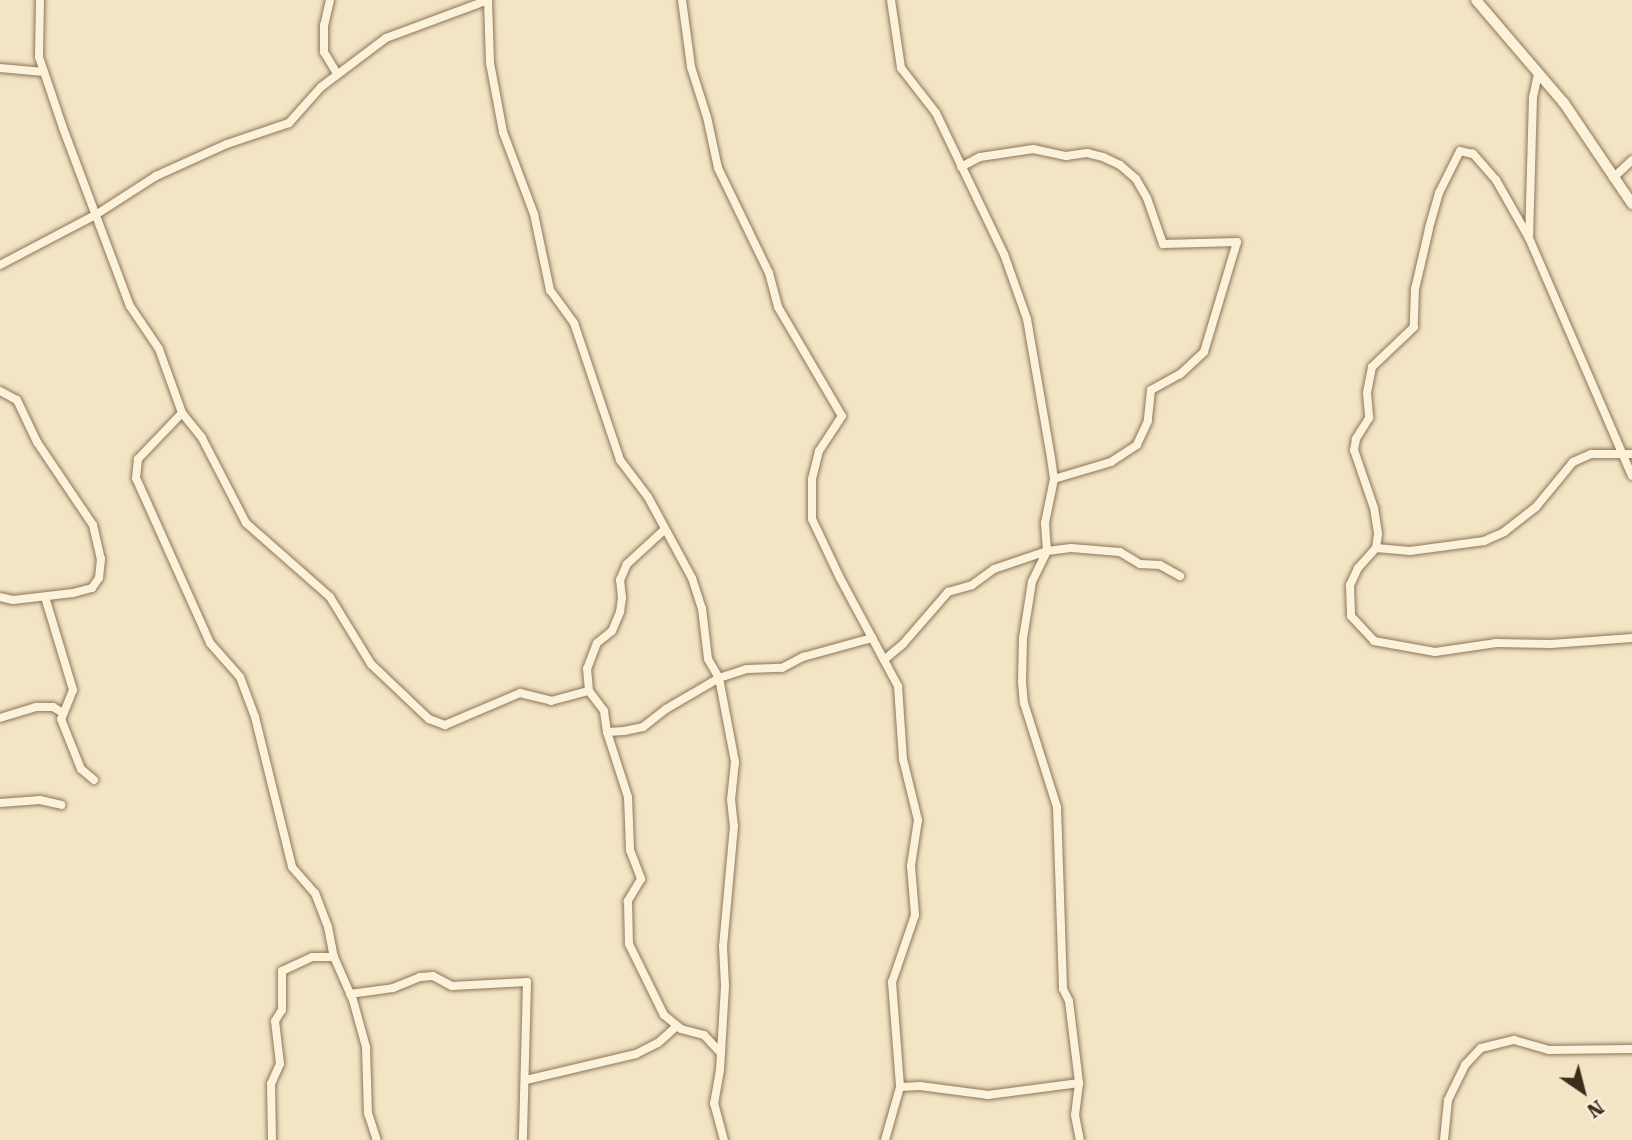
<!DOCTYPE html>
<style>
body{margin:0}
#map{position:relative;width:1632px;height:1140px;overflow:hidden;background:#f2e4c4;font-family:"Roboto Serif",serif}
div>[style]{position:absolute}
.roads{filter:drop-shadow(0 0 2px #8f7558) drop-shadow(0 0 2px #8f7558)}
.minor>*{height:8px;margin:-4px;padding:0 4px;transform-origin:4px;border-radius:4px;background:#fcf1d9}
.tertiary>*{height:10px;margin:-5px;padding:0 5px;transform-origin:5px;border-radius:5px;background:#fcf1d9}
span{translate:-50% -50%;white-space:nowrap;text-align:center;line-height:1.15;-webkit-text-stroke:5px #f9eed5;paint-order:stroke}
.north{position:absolute;left:1548px;top:1056px;width:70px;height:70px;-webkit-text-stroke:5px #f9eed5;paint-order:stroke;rotate:145deg;font-size:19px;font-weight:700;line-height:28px;text-align:center;color:#3e2d1e}
.north::after{content:'';display:block;margin:auto;width:24px;height:32px;background:#3e2d1e;clip-path:polygon(50% 0,100% 100%,50% 72%,0 100%)}
</style>
<div id="map">
<div class="roads">
<div class="minor">
<i style="left:40px;top:0;width:57px;rotate:91deg"></i>
<i style="left:39px;top:57px;width:75px;rotate:71.3deg"></i>
<i style="left:63px;top:128px;width:190px;rotate:69.4deg"></i>
<i style="left:130px;top:306px;width:52px;rotate:56deg"></i>
<i style="left:159px;top:349px;width:68px;rotate:70.2deg"></i>
<i style="left:182px;top:413px;width:32px;rotate:51deg"></i>
<i style="left:202px;top:438px;width:96px;rotate:62.6deg"></i>
<i style="left:246px;top:523px;width:112px;rotate:41.4deg"></i>
<i style="left:330px;top:597px;width:79px;rotate:58.5deg"></i>
<i style="left:371px;top:664px;width:80px;rotate:43.5deg"></i>
<i style="left:429px;top:719px;width:17px;rotate:21deg"></i>
<i style="left:445px;top:725px;width:82px;rotate:-23.1deg"></i>
<i style="left:520px;top:693px;width:32px;rotate:14deg"></i>
<i style="left:551px;top:701px;width:39px;rotate:-15deg"></i>
<i style="left:589px;top:691px;width:25px;rotate:53deg"></i>
<i style="left:604px;top:711px;width:21px;rotate:82deg"></i>
<i style="left:607px;top:732px;width:17px;rotate:-3deg"></i>
<i style="left:624px;top:731px;width:19px;rotate:-12deg"></i>
<i style="left:643px;top:727px;width:29px;rotate:-38deg"></i>
<i style="left:666px;top:709px;width:61px;rotate:-30.3deg"></i>
<i style="left:719px;top:678px;width:29px;rotate:-18deg"></i>
<i style="left:747px;top:669px;width:35px;rotate:-2deg"></i>
<i style="left:782px;top:668px;width:24px;rotate:-28deg"></i>
<i style="left:803px;top:657px;width:72px;rotate:-15.4deg"></i>
<i style="left:330px;top:0;width:26px;rotate:103deg"></i>
<i style="left:324px;top:25px;width:27px;rotate:90deg"></i>
<i style="left:324px;top:52px;width:26px;rotate:59deg"></i>
<i style="left:488px;top:0;width:63px;rotate:88.2deg"></i>
<i style="left:490px;top:63px;width:70px;rotate:79.3deg"></i>
<i style="left:503px;top:132px;width:88px;rotate:69.3deg"></i>
<i style="left:534px;top:214px;width:78px;rotate:78.1deg"></i>
<i style="left:550px;top:290px;width:41px;rotate:54deg"></i>
<i style="left:574px;top:323px;width:145px;rotate:71.4deg"></i>
<i style="left:620px;top:460px;width:46px;rotate:52.9deg"></i>
<i style="left:648px;top:497px;width:92px;rotate:61.5deg"></i>
<i style="left:692px;top:578px;width:32px;rotate:72deg"></i>
<i style="left:702px;top:608px;width:51px;rotate:83.3deg"></i>
<i style="left:708px;top:659px;width:22px;rotate:60deg"></i>
<i style="left:719px;top:678px;width:86px;rotate:79.2deg"></i>
<i style="left:735px;top:762px;width:37px;rotate:96deg"></i>
<i style="left:731px;top:799px;width:27px;rotate:84deg"></i>
<i style="left:734px;top:826px;width:121px;rotate:95.2deg"></i>
<i style="left:723px;top:946px;width:40px;rotate:87.1deg"></i>
<i style="left:725px;top:986px;width:84px;rotate:93.4deg"></i>
<i style="left:720px;top:1070px;width:34px;rotate:100deg"></i>
<i style="left:714px;top:1103px;width:38px;rotate:75deg"></i>
<i style="left:682px;top:0;width:68px;rotate:82.3deg"></i>
<i style="left:691px;top:67px;width:52px;rotate:72.3deg"></i>
<i style="left:707px;top:117px;width:52px;rotate:77.8deg"></i>
<i style="left:718px;top:168px;width:117px;rotate:64.1deg"></i>
<i style="left:769px;top:273px;width:35px;rotate:75deg"></i>
<i style="left:778px;top:307px;width:126px;rotate:59.6deg"></i>
<i style="left:842px;top:416px;width:42px;rotate:123.3deg"></i>
<i style="left:819px;top:451px;width:29px;rotate:104deg"></i>
<i style="left:812px;top:479px;width:40px;rotate:90deg"></i>
<i style="left:812px;top:519px;width:65px;rotate:64.6deg"></i>
<i style="left:840px;top:578px;width:123px;rotate:61.8deg"></i>
<i style="left:898px;top:686px;width:73px;rotate:86.1deg"></i>
<i style="left:903px;top:759px;width:63px;rotate:76.2deg"></i>
<i style="left:918px;top:820px;width:47px;rotate:98.7deg"></i>
<i style="left:911px;top:866px;width:49px;rotate:85.3deg"></i>
<i style="left:915px;top:915px;width:71px;rotate:108.9deg"></i>
<i style="left:892px;top:982px;width:105px;rotate:85.6deg"></i>
<i style="left:900px;top:1087px;width:55px;rotate:105.8deg"></i>
<i style="left:891px;top:0;width:69px;rotate:81.6deg"></i>
<i style="left:901px;top:68px;width:57px;rotate:52.1deg"></i>
<i style="left:936px;top:113px;width:157px;rotate:64.3deg"></i>
<i style="left:1004px;top:254px;width:69px;rotate:70.5deg"></i>
<i style="left:1027px;top:319px;width:141px;rotate:80.2deg"></i>
<i style="left:1051px;top:458px;width:21px;rotate:82deg"></i>
<i style="left:1054px;top:479px;width:45px;rotate:101.6deg"></i>
<i style="left:1045px;top:523px;width:28px;rotate:86deg"></i>
<i style="left:1047px;top:551px;width:34px;rotate:116deg"></i>
<i style="left:1032px;top:582px;width:57px;rotate:99.1deg"></i>
<i style="left:1023px;top:638px;width:44px;rotate:91.3deg"></i>
<i style="left:1022px;top:682px;width:21px;rotate:85deg"></i>
<i style="left:1024px;top:703px;width:109px;rotate:72.4deg"></i>
<i style="left:1057px;top:807px;width:182px;rotate:88.1deg"></i>
<i style="left:1063px;top:989px;width:13px;rotate:63deg"></i>
<i style="left:1069px;top:1001px;width:83px;rotate:83deg"></i>
<i style="left:1079px;top:1083px;width:32px;rotate:97deg"></i>
<i style="left:1075px;top:1115px;width:25px;rotate:79deg"></i>
<i style="left:0;top:68px;width:44px;rotate:5.2deg"></i>
<i style="left:1538px;top:74px;width:24px;rotate:102deg"></i>
<i style="left:1533px;top:97px;width:141px;rotate:91.6deg"></i>
<i style="left:1529px;top:238px;width:259px;rotate:66.6deg"></i>
<i style="left:961px;top:167px;width:21px;rotate:-28deg"></i>
<i style="left:980px;top:157px;width:54px;rotate:-8.6deg"></i>
<i style="left:1033px;top:149px;width:34px;rotate:12deg"></i>
<i style="left:1066px;top:156px;width:21px;rotate:-8deg"></i>
<i style="left:1087px;top:153px;width:16px;rotate:14deg"></i>
<i style="left:1103px;top:157px;width:19px;rotate:25deg"></i>
<i style="left:1120px;top:165px;width:21px;rotate:41deg"></i>
<i style="left:1136px;top:179px;width:22px;rotate:60deg"></i>
<i style="left:1147px;top:198px;width:49px;rotate:70.8deg"></i>
<i style="left:1163px;top:244px;width:74px;rotate:-1.5deg"></i>
<i style="left:1237px;top:242px;width:115px;rotate:106.7deg"></i>
<i style="left:1204px;top:352px;width:33px;rotate:137deg"></i>
<i style="left:1180px;top:374px;width:33px;rotate:151deg"></i>
<i style="left:1151px;top:390px;width:31px;rotate:96deg"></i>
<i style="left:1148px;top:421px;width:26px;rotate:115deg"></i>
<i style="left:1137px;top:445px;width:31px;rotate:147deg"></i>
<i style="left:1111px;top:462px;width:59px;rotate:163.4deg"></i>
<i style="left:1613px;top:178px;width:26px;rotate:-43deg"></i>
<i style="left:1529px;top:238px;width:67px;rotate:-119.6deg"></i>
<i style="left:1496px;top:180px;width:35px;rotate:-131deg"></i>
<i style="left:1473px;top:154px;width:13px;rotate:-167deg"></i>
<i style="left:1460px;top:151px;width:47px;rotate:116.6deg"></i>
<i style="left:1439px;top:193px;width:37px;rotate:106deg"></i>
<i style="left:1429px;top:229px;width:62px;rotate:103.1deg"></i>
<i style="left:1415px;top:289px;width:38px;rotate:92deg"></i>
<i style="left:1414px;top:327px;width:58px;rotate:136.4deg"></i>
<i style="left:1372px;top:367px;width:26px;rotate:101deg"></i>
<i style="left:1367px;top:393px;width:25px;rotate:85deg"></i>
<i style="left:1369px;top:418px;width:25px;rotate:122deg"></i>
<i style="left:1356px;top:439px;width:11px;rotate:100deg"></i>
<i style="left:1354px;top:450px;width:61px;rotate:71deg"></i>
<i style="left:1374px;top:508px;width:26px;rotate:81deg"></i>
<i style="left:1378px;top:534px;width:14px;rotate:98deg"></i>
<i style="left:1376px;top:548px;width:27px;rotate:132deg"></i>
<i style="left:1358px;top:568px;width:19px;rotate:115deg"></i>
<i style="left:1350px;top:585px;width:31px;rotate:88deg"></i>
<i style="left:1351px;top:616px;width:34px;rotate:47deg"></i>
<i style="left:1374px;top:641px;width:62px;rotate:10.2deg"></i>
<i style="left:1435px;top:652px;width:62px;rotate:-8.4deg"></i>
<i style="left:1496px;top:643px;width:55px;rotate:1deg"></i>
<i style="left:1551px;top:644px;width:81px;rotate:-4.2deg"></i>
<i style="left:0;top:265px;width:110px;rotate:-27.7deg"></i>
<i style="left:97px;top:214px;width:70px;rotate:-32.8deg"></i>
<i style="left:156px;top:176px;width:78px;rotate:-24.3deg"></i>
<i style="left:227px;top:144px;width:65px;rotate:-18.7deg"></i>
<i style="left:289px;top:123px;width:48px;rotate:-48.4deg"></i>
<i style="left:321px;top:87px;width:81px;rotate:-37deg"></i>
<i style="left:386px;top:38px;width:109px;rotate:-20.4deg"></i>
<i style="left:0;top:391px;width:19px;rotate:28deg"></i>
<i style="left:17px;top:400px;width:47px;rotate:64.5deg"></i>
<i style="left:37px;top:442px;width:100px;rotate:56deg"></i>
<i style="left:93px;top:525px;width:35px;rotate:77deg"></i>
<i style="left:101px;top:559px;width:19px;rotate:96deg"></i>
<i style="left:99px;top:578px;width:12px;rotate:125deg"></i>
<i style="left:92px;top:588px;width:20px;rotate:165deg"></i>
<i style="left:73px;top:593px;width:60px;rotate:173.3deg"></i>
<i style="left:13px;top:600px;width:13px;rotate:-167deg"></i>
<i style="left:182px;top:413px;width:64px;rotate:133.7deg"></i>
<i style="left:138px;top:459px;width:19px;rotate:96deg"></i>
<i style="left:136px;top:478px;width:181px;rotate:65.8deg"></i>
<i style="left:210px;top:643px;width:45px;rotate:48.6deg"></i>
<i style="left:240px;top:677px;width:43px;rotate:69.4deg"></i>
<i style="left:255px;top:717px;width:154px;rotate:76.1deg"></i>
<i style="left:292px;top:867px;width:35px;rotate:49deg"></i>
<i style="left:315px;top:893px;width:36px;rotate:69deg"></i>
<i style="left:328px;top:927px;width:31px;rotate:79deg"></i>
<i style="left:334px;top:957px;width:47px;rotate:66.2deg"></i>
<i style="left:353px;top:1000px;width:49px;rotate:74.5deg"></i>
<i style="left:366px;top:1047px;width:66px;rotate:88.3deg"></i>
<i style="left:368px;top:1113px;width:28px;rotate:72deg"></i>
<i style="left:1376px;top:548px;width:34px;rotate:5deg"></i>
<i style="left:1410px;top:551px;width:75px;rotate:-7.7deg"></i>
<i style="left:1484px;top:541px;width:22px;rotate:-24deg"></i>
<i style="left:1504px;top:532px;width:41px;rotate:-38deg"></i>
<i style="left:1536px;top:507px;width:58px;rotate:-50.6deg"></i>
<i style="left:1573px;top:462px;width:20px;rotate:-24deg"></i>
<i style="left:1591px;top:454px;width:41px"></i>
<i style="left:45px;top:597px;width:97px;rotate:73.2deg"></i>
<i style="left:73px;top:690px;width:31px;rotate:112deg"></i>
<i style="left:61px;top:719px;width:54px;rotate:68.2deg"></i>
<i style="left:81px;top:769px;width:17px;rotate:40deg"></i>
<i style="left:884px;top:660px;width:25px;rotate:-40deg"></i>
<i style="left:903px;top:644px;width:69px;rotate:-49.1deg"></i>
<i style="left:948px;top:592px;width:25px;rotate:-16deg"></i>
<i style="left:972px;top:585px;width:27px;rotate:-36deg"></i>
<i style="left:994px;top:569px;width:56px;rotate:-18.8deg"></i>
<i style="left:1047px;top:551px;width:24px;rotate:-7deg"></i>
<i style="left:1071px;top:548px;width:49px;rotate:4.7deg"></i>
<i style="left:1120px;top:552px;width:23px;rotate:31deg"></i>
<i style="left:1140px;top:564px;width:20px;rotate:3deg"></i>
<i style="left:1160px;top:565px;width:23px;rotate:29deg"></i>
<i style="left:589px;top:691px;width:22px;rotate:-95deg"></i>
<i style="left:587px;top:669px;width:28px;rotate:-69deg"></i>
<i style="left:597px;top:643px;width:19px;rotate:-39deg"></i>
<i style="left:612px;top:631px;width:21px;rotate:-67deg"></i>
<i style="left:620px;top:612px;width:14px;rotate:-82deg"></i>
<i style="left:622px;top:598px;width:18px;rotate:-96deg"></i>
<i style="left:620px;top:580px;width:17px;rotate:-66deg"></i>
<i style="left:627px;top:564px;width:50px;rotate:-42.6deg"></i>
<i style="left:0;top:718px;width:38px;rotate:-17deg"></i>
<i style="left:36px;top:707px;width:17px"></i>
<i style="left:53px;top:707px;width:12px;rotate:31deg"></i>
<i style="left:607px;top:732px;width:68px;rotate:72.1deg"></i>
<i style="left:628px;top:797px;width:53px;rotate:87.8deg"></i>
<i style="left:630px;top:850px;width:31px;rotate:69deg"></i>
<i style="left:641px;top:879px;width:26px;rotate:121deg"></i>
<i style="left:628px;top:901px;width:43px;rotate:88.7deg"></i>
<i style="left:629px;top:944px;width:79px;rotate:63.8deg"></i>
<i style="left:664px;top:1015px;width:22px;rotate:39deg"></i>
<i style="left:681px;top:1029px;width:24px;rotate:15deg"></i>
<i style="left:704px;top:1035px;width:25px;rotate:47deg"></i>
<i style="left:0;top:803px;width:40px;rotate:-4.3deg"></i>
<i style="left:40px;top:800px;width:22px;rotate:13deg"></i>
<i style="left:350px;top:994px;width:43px;rotate:-7.9deg"></i>
<i style="left:393px;top:988px;width:29px;rotate:-22deg"></i>
<i style="left:420px;top:977px;width:13px;rotate:-4deg"></i>
<i style="left:433px;top:976px;width:21px;rotate:28deg"></i>
<i style="left:452px;top:986px;width:75px;rotate:-3.1deg"></i>
<i style="left:527px;top:982px;width:158px;rotate:91.5deg"></i>
<i style="left:526px;top:1080px;width:113px;rotate:-13.3deg"></i>
<i style="left:636px;top:1054px;width:25px;rotate:-27deg"></i>
<i style="left:658px;top:1043px;width:25px;rotate:-42deg"></i>
<i style="left:900px;top:1087px;width:20px;rotate:-3deg"></i>
<i style="left:920px;top:1086px;width:69px;rotate:7.5deg"></i>
<i style="left:988px;top:1095px;width:92px;rotate:-7.5deg"></i>
<i style="left:272px;top:1140px;width:56px;rotate:-91deg"></i>
<i style="left:271px;top:1084px;width:22px;rotate:-66deg"></i>
<i style="left:280px;top:1064px;width:43px;rotate:-96.6deg"></i>
<i style="left:275px;top:1021px;width:13px;rotate:-58deg"></i>
<i style="left:282px;top:1010px;width:39px;rotate:-90deg"></i>
<i style="left:282px;top:971px;width:33px;rotate:-25deg"></i>
<i style="left:312px;top:957px;width:22px"></i>
<i style="left:1444px;top:1140px;width:40px;rotate:-84.3deg"></i>
<i style="left:1448px;top:1100px;width:39px;rotate:-64deg"></i>
<i style="left:1465px;top:1065px;width:23px;rotate:-47deg"></i>
<i style="left:1481px;top:1048px;width:34px;rotate:-14deg"></i>
<i style="left:1514px;top:1040px;width:36px;rotate:16deg"></i>
<i style="left:1549px;top:1050px;width:83px;rotate:-0.7deg"></i>
</div>
<div class="tertiary">
<i style="left:1476px;top:0;width:135px;rotate:49.5deg"></i>
<i style="left:1564px;top:103px;width:122px;rotate:56deg"></i>
</div>
</div>
<div class="north">N</div>
</div>
